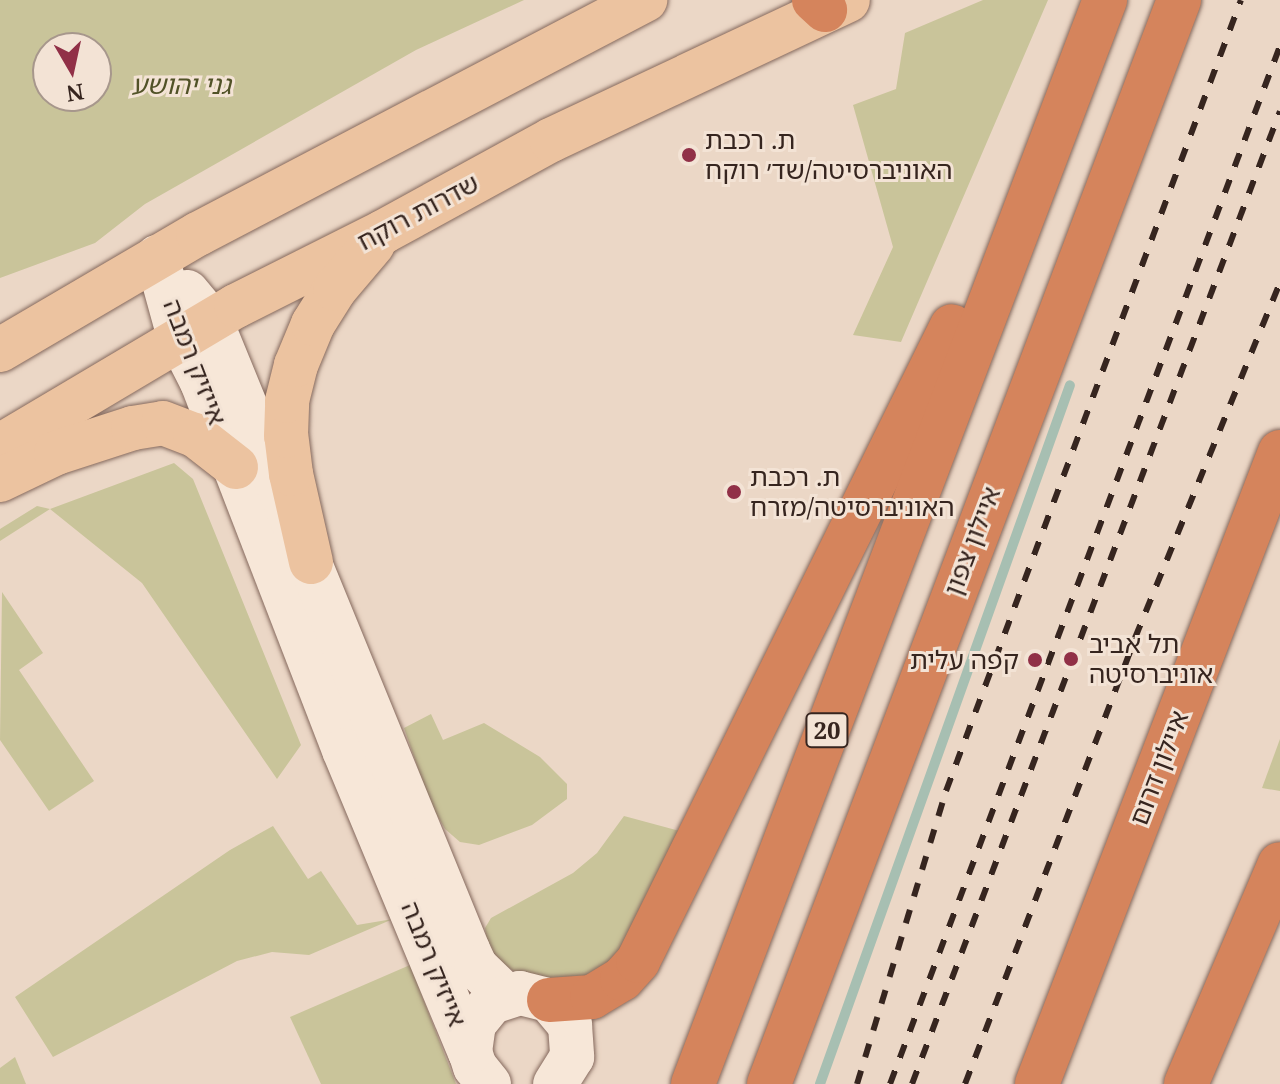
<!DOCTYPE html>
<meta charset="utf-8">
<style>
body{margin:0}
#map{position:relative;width:1280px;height:1084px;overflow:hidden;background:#ebd7c6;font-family:"Noto Serif","Noto Sans Hebrew",serif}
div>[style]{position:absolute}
.green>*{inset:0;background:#c9c49a}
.stream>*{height:10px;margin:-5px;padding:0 5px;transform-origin:5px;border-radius:5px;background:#a7bfb2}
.roads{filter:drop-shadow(0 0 2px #85695d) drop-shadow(0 0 2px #85695d)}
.minor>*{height:44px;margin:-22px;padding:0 22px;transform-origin:22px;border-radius:22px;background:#f7e7d8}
.major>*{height:44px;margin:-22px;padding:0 22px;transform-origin:22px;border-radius:22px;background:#ecc3a0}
.highway>*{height:44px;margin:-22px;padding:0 22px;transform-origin:22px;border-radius:22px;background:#d5845c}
.rail>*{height:6px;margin-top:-3px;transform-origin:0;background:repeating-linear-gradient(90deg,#36251f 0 14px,transparent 0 28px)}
.dots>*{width:22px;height:22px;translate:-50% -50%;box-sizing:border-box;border:4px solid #f3e3d5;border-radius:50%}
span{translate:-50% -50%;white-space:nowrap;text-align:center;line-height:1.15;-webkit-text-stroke:6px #f3e3d5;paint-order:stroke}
.shield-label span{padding:2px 6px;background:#f3e3d5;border:2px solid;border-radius:6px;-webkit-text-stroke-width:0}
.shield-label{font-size:24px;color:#36251f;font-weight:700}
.park-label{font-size:26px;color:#515227;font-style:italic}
.poi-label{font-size:26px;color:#36251f}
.left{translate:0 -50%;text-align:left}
.right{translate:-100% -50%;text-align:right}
.street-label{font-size:26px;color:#36251f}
.north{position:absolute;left:32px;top:32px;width:80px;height:80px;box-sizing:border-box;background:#f3e3d5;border:2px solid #a7978c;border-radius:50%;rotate:171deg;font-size:22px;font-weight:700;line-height:32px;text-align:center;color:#36251f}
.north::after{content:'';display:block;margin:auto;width:28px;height:36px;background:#913047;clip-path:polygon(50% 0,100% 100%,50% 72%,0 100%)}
</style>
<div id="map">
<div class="green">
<i style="clip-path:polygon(evenodd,0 0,524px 0,416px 50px,145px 204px,95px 243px,0 278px,0 0,48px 48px,96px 48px,96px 96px,48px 96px,48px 48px)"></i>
<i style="clip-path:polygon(983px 0,1048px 0,901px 342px,853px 335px,893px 247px,853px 105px,896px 89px,905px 33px)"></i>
<i style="clip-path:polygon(174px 463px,193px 479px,301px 745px,277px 779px,142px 583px,50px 509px,0 541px,0 529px,37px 506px,50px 509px)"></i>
<i style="clip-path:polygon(2px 592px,43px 653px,19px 670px,94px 781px,49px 811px,0 740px)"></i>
<i style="clip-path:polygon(431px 714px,443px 740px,484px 723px,540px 757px,567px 784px,567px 799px,532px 825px,479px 845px,460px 842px,445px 829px,430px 803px,404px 728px)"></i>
<i style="clip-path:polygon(1280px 739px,1280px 791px,1262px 788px)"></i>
<i style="clip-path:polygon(624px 816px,687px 833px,644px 920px,591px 985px,520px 974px,501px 964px,487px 945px,485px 928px,491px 918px,573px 873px,597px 853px)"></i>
<i style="clip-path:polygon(273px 826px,308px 879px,321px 871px,357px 925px,393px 919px,309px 955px,272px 952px,237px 961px,53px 1057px,15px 997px,230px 850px)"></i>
<i style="clip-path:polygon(410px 965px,456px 1084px,321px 1084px,290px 1017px)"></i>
<i style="clip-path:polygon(15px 1057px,26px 1084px,0 1084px,0 1068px)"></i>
</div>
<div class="stream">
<i style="left:820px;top:1084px;width:742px;rotate:-70.32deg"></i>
</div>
<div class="roads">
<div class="minor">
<i style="left:157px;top:257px;width:83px;rotate:74.6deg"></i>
<i style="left:179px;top:337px;width:51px;rotate:62.9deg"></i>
<i style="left:202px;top:382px;width:394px;rotate:68.9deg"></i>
<i style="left:344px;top:750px;width:327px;rotate:67.4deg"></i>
<i style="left:187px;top:292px;width:35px;rotate:50deg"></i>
<i style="left:210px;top:319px;width:682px;rotate:67.76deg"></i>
<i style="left:468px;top:950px;width:19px;rotate:65deg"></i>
<i style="left:476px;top:967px;width:40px;rotate:44deg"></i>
<i style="left:489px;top:1084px;width:22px;rotate:-129deg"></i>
<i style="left:475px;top:1067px;width:16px;rotate:-108deg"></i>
<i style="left:470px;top:1052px;width:28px;rotate:-82deg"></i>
<i style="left:474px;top:1024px;width:28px;rotate:-51deg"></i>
<i style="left:492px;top:1002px;width:29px;rotate:-18deg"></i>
<i style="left:520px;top:993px;width:30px;rotate:14deg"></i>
<i style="left:549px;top:1000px;width:33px;rotate:50deg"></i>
<i style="left:570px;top:1025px;width:32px;rotate:86deg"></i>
<i style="left:572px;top:1057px;width:32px;rotate:122deg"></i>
</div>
<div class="major">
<i style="left:0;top:350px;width:229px;rotate:-30.4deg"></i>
<i style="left:198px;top:234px;width:505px;rotate:-27.63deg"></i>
<i style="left:0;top:446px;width:274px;rotate:-30.7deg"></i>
<i style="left:236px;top:306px;width:165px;rotate:-26.7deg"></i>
<i style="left:383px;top:232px;width:192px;rotate:-28.7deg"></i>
<i style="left:551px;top:140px;width:328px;rotate:-25.2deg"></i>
<i style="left:0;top:480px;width:62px;rotate:-25.7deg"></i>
<i style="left:56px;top:453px;width:81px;rotate:-18deg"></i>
<i style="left:133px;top:428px;width:30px;rotate:-9deg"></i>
<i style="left:163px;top:423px;width:34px;rotate:21deg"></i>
<i style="left:195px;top:435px;width:52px;rotate:38deg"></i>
<i style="left:311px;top:562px;width:90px;rotate:-102.8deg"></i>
<i style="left:291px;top:474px;width:38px;rotate:-97deg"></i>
<i style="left:286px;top:436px;width:35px;rotate:-88deg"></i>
<i style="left:287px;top:401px;width:37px;rotate:-76deg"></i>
<i style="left:296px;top:365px;width:44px;rotate:-67.5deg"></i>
<i style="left:313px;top:324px;width:41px;rotate:-57.8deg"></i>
<i style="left:335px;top:289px;width:59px;rotate:-49.8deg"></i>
</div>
<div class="highway">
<i style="left:814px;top:0;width:15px;rotate:42deg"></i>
<i style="left:549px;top:1000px;width:43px;rotate:-4deg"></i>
<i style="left:592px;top:997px;width:35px;rotate:-31deg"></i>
<i style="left:622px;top:979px;width:24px;rotate:-48deg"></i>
<i style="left:638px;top:961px;width:708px;rotate:-63.69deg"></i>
<i style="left:693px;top:1084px;width:1160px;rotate:-69.19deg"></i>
<i style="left:769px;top:1084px;width:1159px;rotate:-69.28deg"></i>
<i style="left:1037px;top:1084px;width:677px;rotate:-68.97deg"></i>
<i style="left:1186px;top:1084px;width:239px;rotate:-66.9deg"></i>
</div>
</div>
<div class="rail">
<i style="left:857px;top:1084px;width:306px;rotate:-73.1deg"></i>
<i style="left:946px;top:791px;width:844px;rotate:-69.55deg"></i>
<i style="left:890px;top:1084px;width:1109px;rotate:-69.41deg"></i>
<i style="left:912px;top:1084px;width:1040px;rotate:-69.28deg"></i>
<i style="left:965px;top:1084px;width:477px;rotate:-69.1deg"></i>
<i style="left:1135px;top:638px;width:384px;rotate:-67.8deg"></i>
</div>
<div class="dots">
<i style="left:689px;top:155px;background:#913047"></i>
<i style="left:734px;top:492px;background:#913047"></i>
<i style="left:1071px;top:659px;background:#913047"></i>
<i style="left:1035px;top:660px;background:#913047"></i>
</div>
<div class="shield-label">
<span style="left:827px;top:730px">20</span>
</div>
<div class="park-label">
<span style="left:181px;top:85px">גני יהושע</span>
</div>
<div class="poi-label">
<span class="left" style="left:705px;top:155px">ת. רכבת<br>האוניברסיטה/שד׳ רוקח</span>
<span class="left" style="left:750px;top:492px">ת. רכבת<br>האוניברסיטה/מזרח</span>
<span class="left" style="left:1089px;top:659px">תל אביב<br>אוניברסיטה</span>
<span class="right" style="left:1019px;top:660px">קפה עלית</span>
</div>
<div class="street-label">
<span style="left:418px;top:212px;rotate:-28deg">שדרות רוקח</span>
<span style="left:195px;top:362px;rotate:69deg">אייזיק רמבה</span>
<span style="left:972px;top:541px;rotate:-69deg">איילון צפון</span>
<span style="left:1159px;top:768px;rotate:-69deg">איילון דרום</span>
<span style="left:434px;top:964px;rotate:68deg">אייזיק רמבה</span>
</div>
<div class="north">N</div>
</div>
